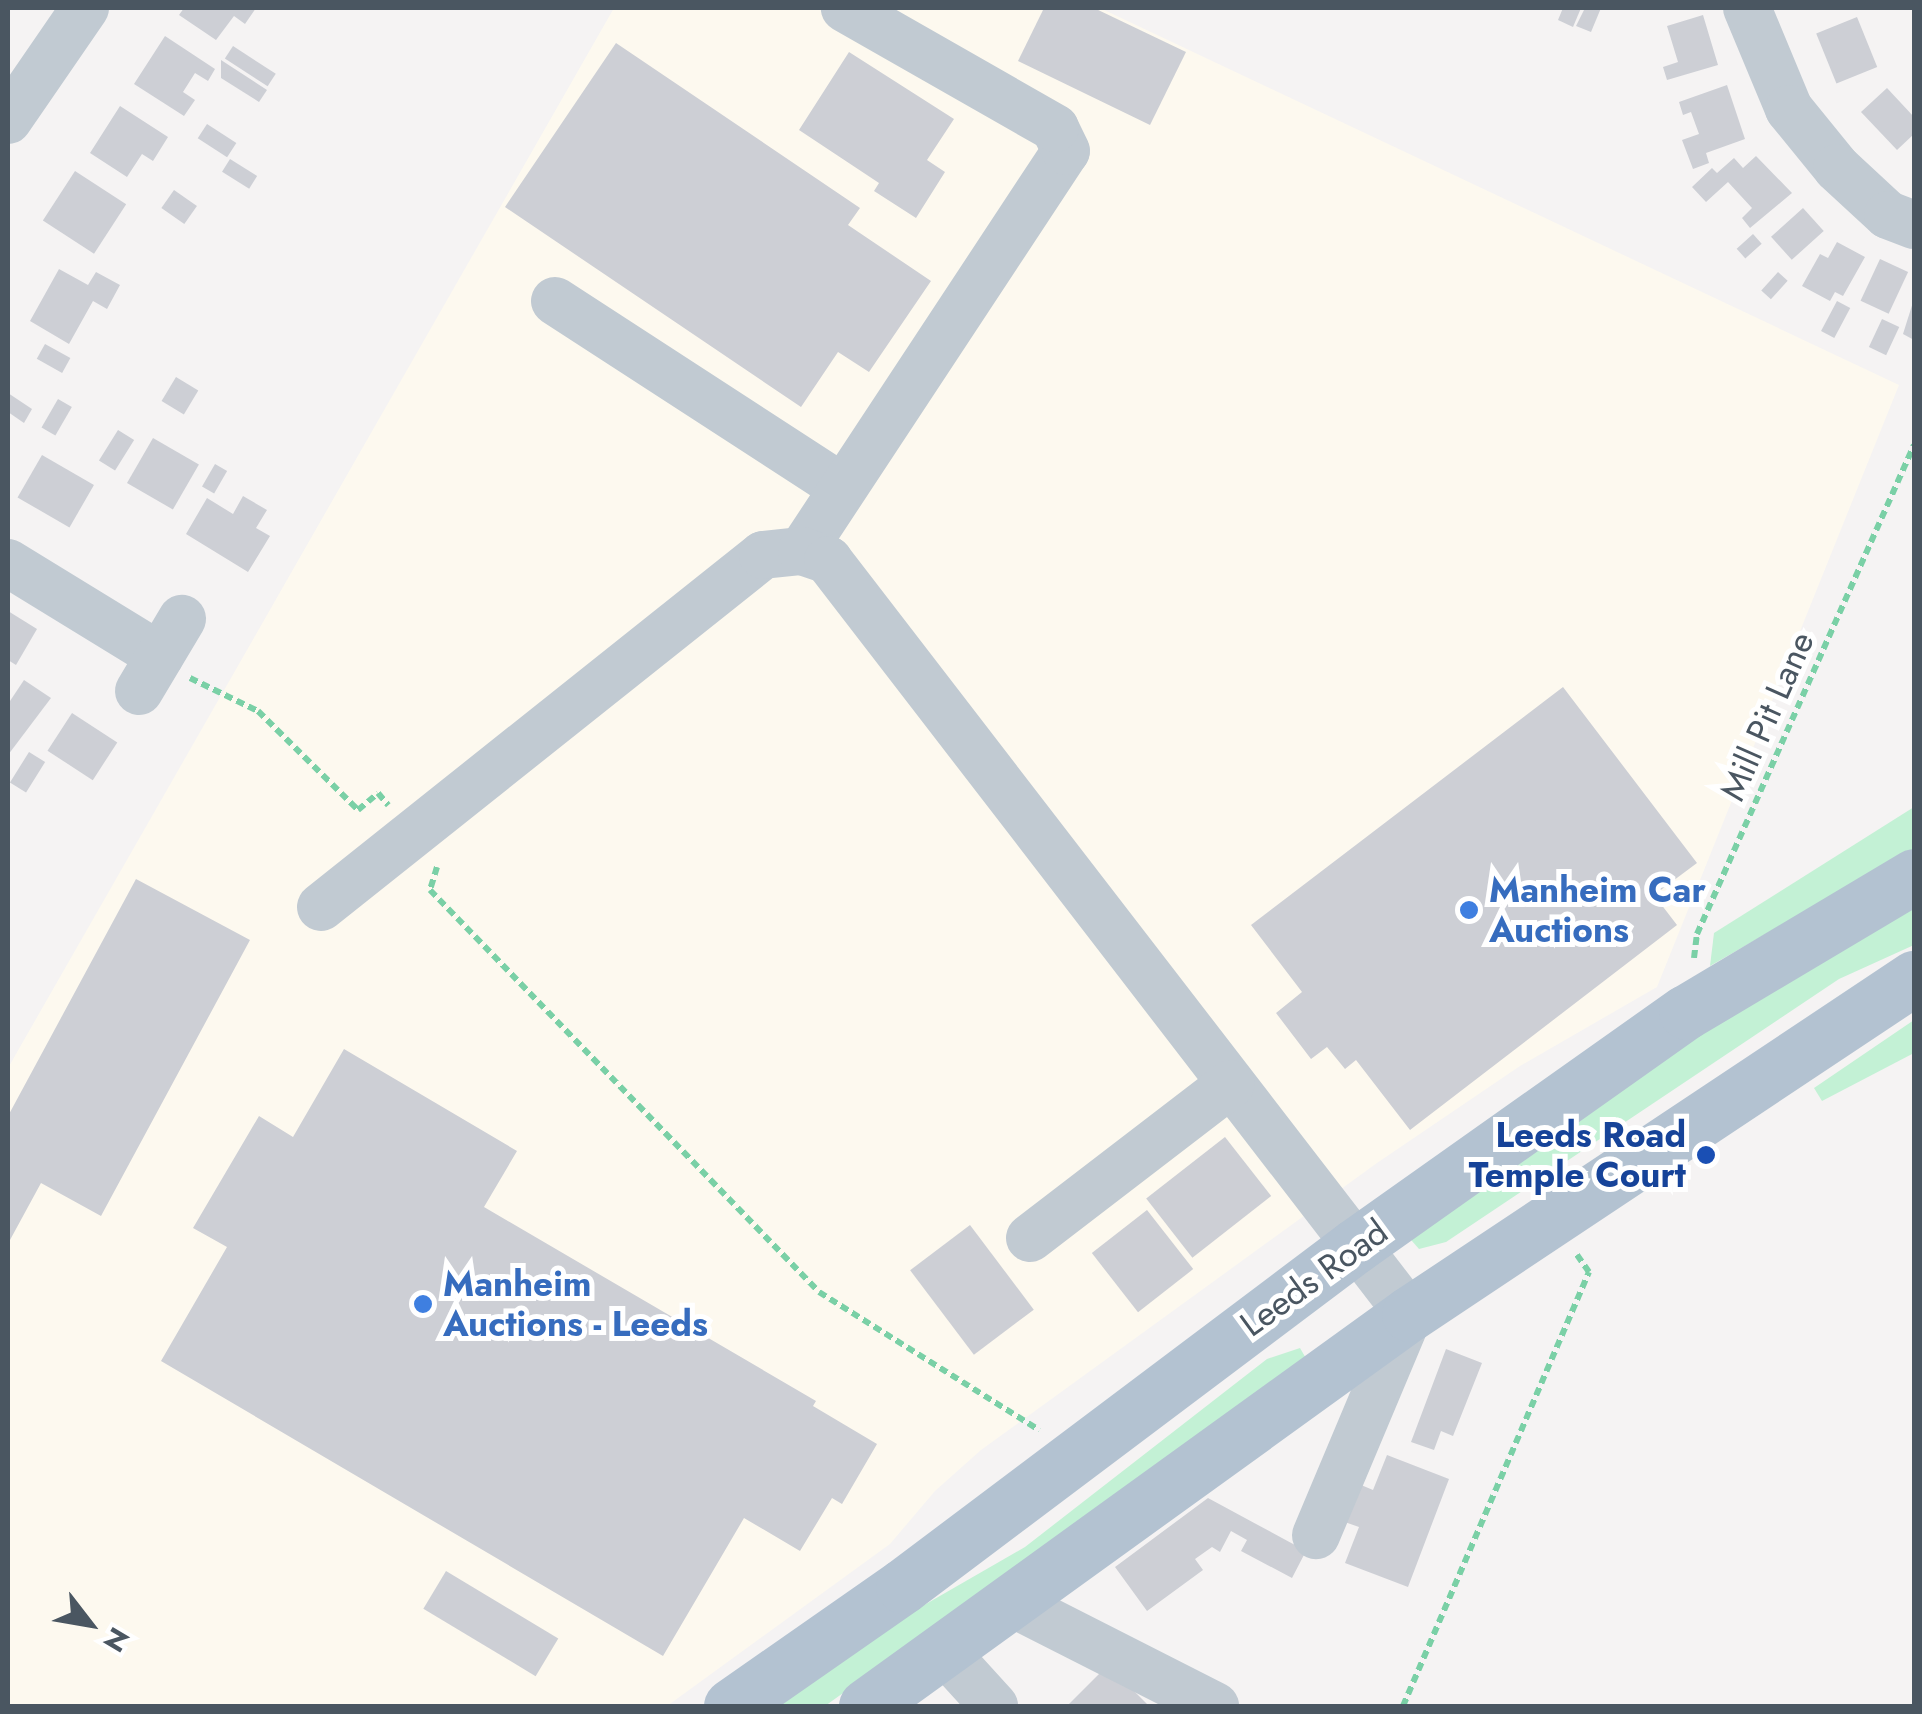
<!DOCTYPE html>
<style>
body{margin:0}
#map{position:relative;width:1922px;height:1714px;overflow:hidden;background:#f5f3f3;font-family:Jost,sans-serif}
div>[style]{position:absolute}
.commercial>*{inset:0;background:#fdf9ef}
.green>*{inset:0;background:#c3f1d5}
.building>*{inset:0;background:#cdcfd5;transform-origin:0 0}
.path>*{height:6px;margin-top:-3px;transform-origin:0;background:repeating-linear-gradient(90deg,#7ad0a6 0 8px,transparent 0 13px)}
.minor>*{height:48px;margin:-24px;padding:0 24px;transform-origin:24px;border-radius:24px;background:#c1cad2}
.major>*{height:55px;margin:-27.5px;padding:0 27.5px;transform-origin:27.5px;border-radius:27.5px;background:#b3c2d1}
.dots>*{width:28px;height:28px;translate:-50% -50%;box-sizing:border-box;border:5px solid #fff;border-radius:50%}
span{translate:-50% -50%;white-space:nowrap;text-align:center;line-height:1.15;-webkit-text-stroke:10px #fff;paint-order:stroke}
.street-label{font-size:35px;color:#4a5661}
.shop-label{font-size:35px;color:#366cbe;font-weight:700}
.left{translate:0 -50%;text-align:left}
.transit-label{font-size:35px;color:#164399;font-weight:700}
.right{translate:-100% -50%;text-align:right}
.frame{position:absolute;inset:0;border:10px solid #4a5661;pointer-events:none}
.north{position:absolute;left:40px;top:1574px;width:100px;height:100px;-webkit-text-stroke:8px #fff;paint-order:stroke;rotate:121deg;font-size:28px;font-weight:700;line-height:40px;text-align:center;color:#4a5661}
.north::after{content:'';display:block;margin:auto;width:35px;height:45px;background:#4a5661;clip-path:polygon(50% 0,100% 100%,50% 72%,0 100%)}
</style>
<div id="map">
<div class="commercial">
<i style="clip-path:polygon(614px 8px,1100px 8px,1899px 385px,1657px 987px,1520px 1066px,1377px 1163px,981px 1450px,935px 1491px,890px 1544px,667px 1706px,8px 1706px,8px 1068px)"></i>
</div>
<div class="green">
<i style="clip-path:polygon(1914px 807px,1914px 849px,1710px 966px,1714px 933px)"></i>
<i style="clip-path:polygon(1914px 898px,1914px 945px,1839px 979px,1446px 1242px,1419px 1249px,1405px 1233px,1631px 1074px)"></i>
<i style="clip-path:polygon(1914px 1020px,1914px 1053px,1822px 1101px,1814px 1088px)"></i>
<i style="clip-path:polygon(1300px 1348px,1307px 1360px,825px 1706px,775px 1706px,886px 1627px,1025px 1547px,1267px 1359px)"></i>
</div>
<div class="building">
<i style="clip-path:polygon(184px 8px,256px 8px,245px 24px,234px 16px,216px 40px,179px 15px)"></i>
<i style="clip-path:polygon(1044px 8px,1094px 8px,1186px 52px,1150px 125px,1018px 61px)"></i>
<i style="clip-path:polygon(1563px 8px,1581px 8px,1573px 27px,1558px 20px)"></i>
<i style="clip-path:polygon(1585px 8px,1601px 8px,1591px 32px,1576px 26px)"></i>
<i style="clip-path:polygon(1703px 15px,1718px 65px,1667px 80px,1663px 67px,1678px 62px,1667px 26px)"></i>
<i style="left:1857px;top:17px;width:54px;height:44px;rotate:68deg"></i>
<i style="clip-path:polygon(165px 36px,215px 69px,208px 81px,195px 73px,183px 92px,195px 100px,184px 116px,134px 84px)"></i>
<i style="clip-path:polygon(616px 43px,860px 208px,848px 225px,931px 281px,869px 372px,838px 352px,801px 407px,505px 207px)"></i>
<i style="left:233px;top:46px;width:51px;height:15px;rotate:33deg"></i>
<i style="clip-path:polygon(849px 52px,954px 119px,927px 160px,945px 172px,916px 218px,874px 191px,879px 183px,799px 130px)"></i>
<i style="clip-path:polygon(221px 60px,267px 90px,259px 102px,221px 78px)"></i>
<i style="clip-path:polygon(1727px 85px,1745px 139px,1706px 153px,1709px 163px,1693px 169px,1682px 140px,1699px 134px,1691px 112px,1683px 115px,1679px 102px)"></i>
<i style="clip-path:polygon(1887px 88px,1914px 117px,1914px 134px,1897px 150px,1861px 112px)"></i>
<i style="clip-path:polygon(120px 106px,168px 137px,153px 161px,142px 154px,127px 177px,90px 153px)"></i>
<i style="left:207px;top:124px;width:35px;height:17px;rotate:33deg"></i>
<i style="clip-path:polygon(1756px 156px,1792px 193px,1750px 228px,1742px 218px,1752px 208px,1728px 182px,1706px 202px,1692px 187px,1712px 168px,1717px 173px,1734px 158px,1743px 168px)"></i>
<i style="left:230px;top:159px;width:32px;height:15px;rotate:32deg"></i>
<i style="left:75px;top:171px;width:61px;height:59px;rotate:33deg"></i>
<i style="left:174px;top:190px;width:28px;height:22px;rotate:35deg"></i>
<i style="left:1803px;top:208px;width:31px;height:43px;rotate:48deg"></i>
<i style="left:1753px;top:234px;width:13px;height:22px;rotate:48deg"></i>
<i style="clip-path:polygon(1837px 242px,1865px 257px,1843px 296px,1835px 292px,1830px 301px,1802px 286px,1820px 254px,1828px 258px)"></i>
<i style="left:1880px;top:259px;width:31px;height:46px;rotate:25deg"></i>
<i style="clip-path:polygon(59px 269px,88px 285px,96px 272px,120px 285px,107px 309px,93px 301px,69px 344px,30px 321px)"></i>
<i style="left:1778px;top:272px;width:13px;height:25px;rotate:42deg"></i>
<i style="clip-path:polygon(1914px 299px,1914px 340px,1903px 334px)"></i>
<i style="left:1837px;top:301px;width:15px;height:34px;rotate:28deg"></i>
<i style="left:1882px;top:319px;width:19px;height:31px;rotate:25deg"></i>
<i style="left:45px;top:344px;width:29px;height:17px;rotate:29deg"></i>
<i style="left:176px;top:377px;width:26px;height:28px;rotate:31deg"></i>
<i style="clip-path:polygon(8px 393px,32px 409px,24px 423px,8px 412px)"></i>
<i style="left:58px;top:399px;width:16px;height:33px;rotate:30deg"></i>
<i style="left:118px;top:430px;width:19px;height:36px;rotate:32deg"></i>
<i style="left:153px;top:438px;width:53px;height:52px;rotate:30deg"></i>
<i style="left:42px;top:455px;width:60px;height:49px;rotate:30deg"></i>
<i style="left:215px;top:464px;width:14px;height:26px;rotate:30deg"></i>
<i style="clip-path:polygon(243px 496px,267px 510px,256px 528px,270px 536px,248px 572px,186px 534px,207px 498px,233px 514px)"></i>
<i style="clip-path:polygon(8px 611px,37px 629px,16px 665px,8px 660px)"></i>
<i style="clip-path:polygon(24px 680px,51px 698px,8px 755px,8px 704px)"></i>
<i style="clip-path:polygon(1563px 687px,1697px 863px,1654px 895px,1677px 925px,1410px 1130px,1356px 1060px,1345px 1069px,1327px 1047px,1311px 1059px,1276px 1013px,1302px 992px,1251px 925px)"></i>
<i style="left:72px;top:713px;width:54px;height:45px;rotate:33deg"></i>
<i style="left:29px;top:752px;width:19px;height:36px;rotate:32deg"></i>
<i style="clip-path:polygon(136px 879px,250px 940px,101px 1216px,41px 1183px,10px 1240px,8px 1116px)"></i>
<i style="clip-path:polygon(344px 1049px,517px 1151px,484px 1207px,816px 1401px,813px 1406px,877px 1444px,842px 1504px,832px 1498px,800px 1551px,744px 1518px,663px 1656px,161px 1361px,227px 1247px,193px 1228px,259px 1116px,293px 1137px)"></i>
<i style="left:1225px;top:1137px;width:75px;height:100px;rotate:52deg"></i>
<i style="left:1147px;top:1210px;width:75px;height:70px;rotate:52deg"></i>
<i style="left:970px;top:1225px;width:106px;height:75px;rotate:53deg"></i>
<i style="clip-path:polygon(1446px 1349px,1482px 1363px,1453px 1436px,1441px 1431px,1434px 1450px,1411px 1442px)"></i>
<i style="clip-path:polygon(1387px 1455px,1449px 1479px,1408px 1587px,1345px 1563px,1359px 1527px,1339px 1520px,1354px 1482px,1373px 1490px)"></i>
<i style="clip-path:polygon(1208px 1498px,1306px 1551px,1292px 1578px,1241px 1551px,1247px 1540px,1231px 1531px,1220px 1552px,1212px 1547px,1195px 1559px,1203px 1570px,1147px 1611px,1115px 1567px)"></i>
<i style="left:446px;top:1571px;width:131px;height:44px;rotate:31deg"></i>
<i style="clip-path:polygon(1108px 1665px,1149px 1706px,1067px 1706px)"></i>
</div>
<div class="path">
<i style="left:190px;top:678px;width:76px;rotate:25.9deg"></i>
<i style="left:258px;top:711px;width:141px;rotate:44.7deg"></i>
<i style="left:358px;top:810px;width:26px;rotate:-40deg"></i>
<i style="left:378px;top:793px;width:16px;rotate:50deg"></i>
<i style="left:437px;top:867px;width:24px;rotate:107deg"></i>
<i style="left:430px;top:890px;width:559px;rotate:45.94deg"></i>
<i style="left:819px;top:1292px;width:260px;rotate:32.1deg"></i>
<i style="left:1694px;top:958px;width:24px;rotate:-83deg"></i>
<i style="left:1697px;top:934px;width:535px;rotate:-66.07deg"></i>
<i style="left:1403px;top:1706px;width:472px;rotate:-66.8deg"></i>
<i style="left:1589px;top:1272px;width:21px;rotate:-125deg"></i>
</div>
<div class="minor">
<i style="left:1747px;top:8px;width:109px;rotate:67.4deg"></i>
<i style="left:1789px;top:109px;width:76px;rotate:50.9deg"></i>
<i style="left:1837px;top:168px;width:69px;rotate:42.7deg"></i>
<i style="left:1888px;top:215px;width:28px;rotate:21deg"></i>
<i style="left:8px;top:120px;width:136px;rotate:-55.5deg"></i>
<i style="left:555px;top:301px;width:341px;rotate:33deg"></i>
<i style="left:802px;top:551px;width:479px;rotate:-56.6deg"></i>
<i style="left:1066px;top:151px;width:25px;rotate:-116deg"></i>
<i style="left:1055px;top:128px;width:242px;rotate:-150.3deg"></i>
<i style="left:8px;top:563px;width:178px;rotate:31.5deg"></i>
<i style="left:139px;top:691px;width:84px;rotate:-59.2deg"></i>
<i style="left:321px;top:907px;width:565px;rotate:-38.53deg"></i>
<i style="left:763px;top:555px;width:39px;rotate:-6deg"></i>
<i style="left:802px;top:551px;width:28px;rotate:19deg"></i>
<i style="left:828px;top:560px;width:952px;rotate:52.38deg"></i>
<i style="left:1409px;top:1314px;width:240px;rotate:112.8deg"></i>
<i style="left:1030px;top:1238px;width:253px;rotate:-37.5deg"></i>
<i style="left:1010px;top:1602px;width:230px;rotate:26.9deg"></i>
<i style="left:943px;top:1650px;width:76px;rotate:47.7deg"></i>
</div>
<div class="major">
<i style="left:731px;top:1706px;width:210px;rotate:-34.9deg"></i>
<i style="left:903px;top:1586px;width:566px;rotate:-36.95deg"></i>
<i style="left:1355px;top:1246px;width:405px;rotate:-35.3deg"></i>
<i style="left:1686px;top:1012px;width:265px;rotate:-30.8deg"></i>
<i style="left:866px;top:1706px;width:670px;rotate:-35.83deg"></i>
<i style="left:1409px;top:1314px;width:607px;rotate:-33.64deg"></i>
</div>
<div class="dots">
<i style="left:1469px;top:910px;background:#3f7fe0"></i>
<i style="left:1706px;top:1155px;background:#1a4fb4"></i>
<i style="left:423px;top:1304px;background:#3f7fe0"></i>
</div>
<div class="street-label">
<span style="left:1767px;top:716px;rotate:-66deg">Mill Pit Lane</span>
<span style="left:1314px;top:1278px;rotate:-36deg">Leeds Road</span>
</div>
<div class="shop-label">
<span class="left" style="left:1489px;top:910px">Manheim Car<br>Auctions</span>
<span class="left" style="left:443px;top:1304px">Manheim<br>Auctions - Leeds</span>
</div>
<div class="transit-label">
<span class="right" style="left:1686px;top:1155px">Leeds Road<br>Temple Court</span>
</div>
<div class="frame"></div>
<div class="north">N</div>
</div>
